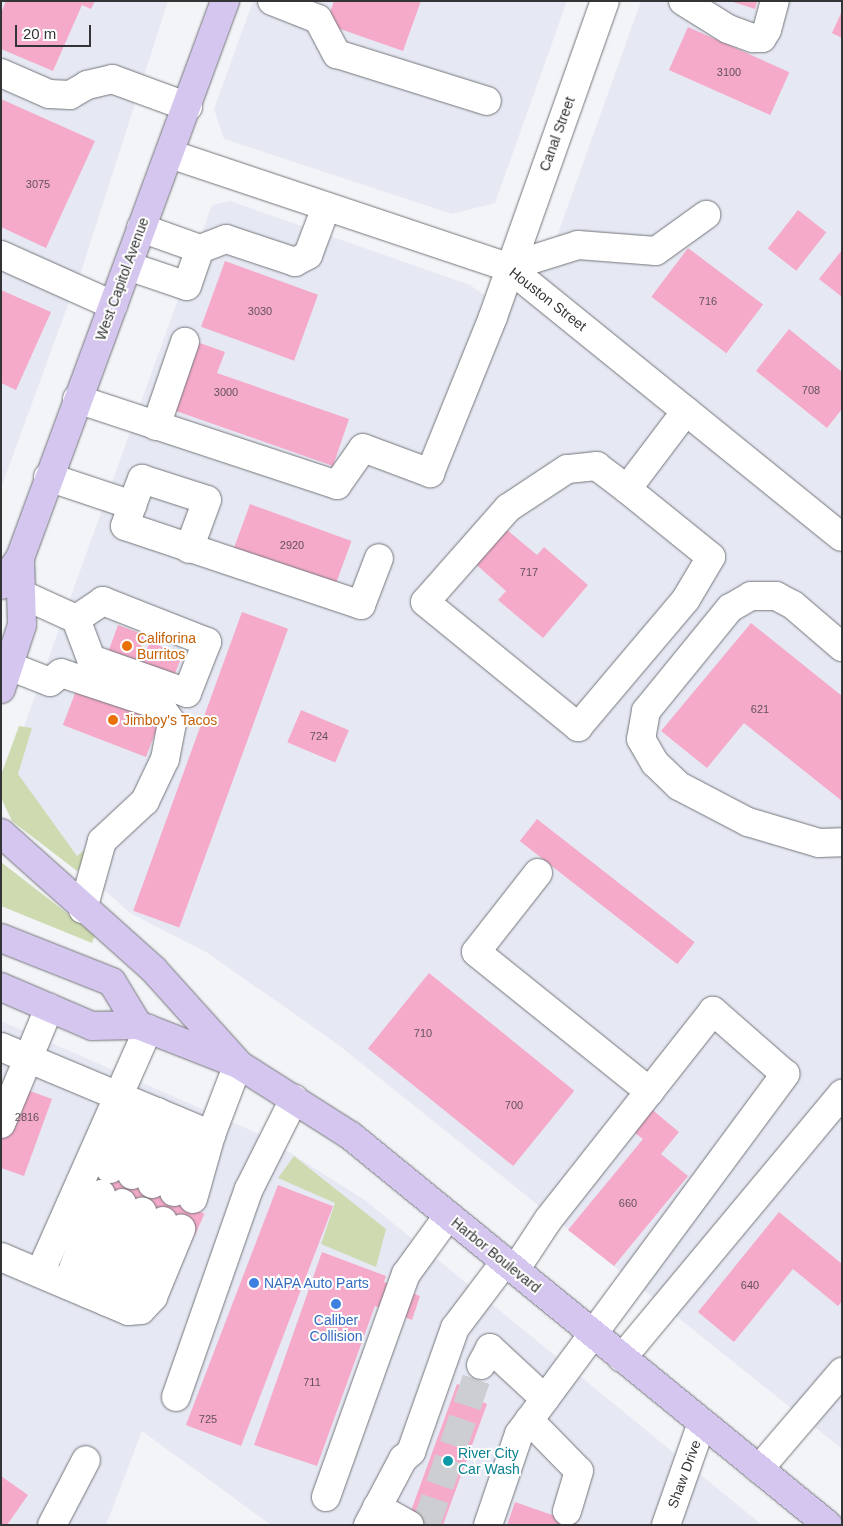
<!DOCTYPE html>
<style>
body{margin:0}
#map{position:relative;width:843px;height:1526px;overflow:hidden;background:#f2f4f8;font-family:Arial,sans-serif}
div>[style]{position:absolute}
.built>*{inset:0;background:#e6e9f4}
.green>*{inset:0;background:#cedbb1}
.building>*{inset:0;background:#f5aaca;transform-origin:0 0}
.minor-tunnel>*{height:28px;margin-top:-14px;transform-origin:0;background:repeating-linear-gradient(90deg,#ccced1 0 28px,transparent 0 42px)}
.roads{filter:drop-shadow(0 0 1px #747579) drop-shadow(0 0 1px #747579)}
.minor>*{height:28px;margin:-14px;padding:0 14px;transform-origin:14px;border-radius:14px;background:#fff}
.major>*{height:28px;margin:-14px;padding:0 14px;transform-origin:14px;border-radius:14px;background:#d4c6ee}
.dots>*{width:14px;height:14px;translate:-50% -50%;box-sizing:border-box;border:2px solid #fff;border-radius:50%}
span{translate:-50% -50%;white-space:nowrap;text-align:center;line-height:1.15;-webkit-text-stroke:4px #fff;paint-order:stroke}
.number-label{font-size:11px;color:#64525a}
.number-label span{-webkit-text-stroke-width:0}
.street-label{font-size:14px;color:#333435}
.food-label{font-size:14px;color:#c56008}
.left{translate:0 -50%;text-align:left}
.shop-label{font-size:14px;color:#366cbe}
.culture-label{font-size:14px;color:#0d838f}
.frame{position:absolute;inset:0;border:2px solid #333435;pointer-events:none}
.scale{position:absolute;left:15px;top:25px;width:76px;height:22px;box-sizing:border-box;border:2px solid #333435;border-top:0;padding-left:6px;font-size:15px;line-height:18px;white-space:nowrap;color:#333435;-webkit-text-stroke:4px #fff;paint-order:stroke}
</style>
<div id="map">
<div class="built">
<i style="clip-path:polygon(1px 1px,168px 1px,79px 278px,1px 243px)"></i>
<i style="clip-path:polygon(253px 1px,567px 1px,495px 203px,452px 214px,224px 139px,214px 109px)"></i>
<i style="clip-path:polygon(641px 1px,842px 1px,842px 1449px,336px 1043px,206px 952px,130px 913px,10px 805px,5px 779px,212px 205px,230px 201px,470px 285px,497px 304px,546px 267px)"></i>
<i style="clip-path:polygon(1px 246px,77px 280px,1px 488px)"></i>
<i style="clip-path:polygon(1px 1021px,262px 1135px,366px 1201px,762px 1525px,271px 1525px,142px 1431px,106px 1525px,1px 1525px)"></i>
</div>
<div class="green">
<i style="clip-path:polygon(19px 726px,32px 728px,18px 774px,77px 856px,87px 848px,85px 862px,77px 871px,12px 821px,1px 798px,1px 775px)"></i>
<i style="clip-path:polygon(1px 862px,95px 935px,92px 943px,1px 906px)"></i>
<i style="clip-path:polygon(294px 1156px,386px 1229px,376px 1267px,321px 1244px,335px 1203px,278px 1178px)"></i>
</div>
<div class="building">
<i style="clip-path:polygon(6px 1px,95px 1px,91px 9px,82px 5px,53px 71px,1px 49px,1px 13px)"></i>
<i style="clip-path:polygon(334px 1px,421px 1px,403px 51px,326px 24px)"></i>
<i style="clip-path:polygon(730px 1px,757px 1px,755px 9px)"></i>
<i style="clip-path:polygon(842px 11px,842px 38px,832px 33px)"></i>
<i style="left:688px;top:27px;width:111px;height:47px;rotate:24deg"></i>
<i style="clip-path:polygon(1px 99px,95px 141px,46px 248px,1px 227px)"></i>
<i style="left:798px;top:210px;width:36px;height:49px;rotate:38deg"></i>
<i style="left:688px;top:248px;width:94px;height:61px;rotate:37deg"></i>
<i style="clip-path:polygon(842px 250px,842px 297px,819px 279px)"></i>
<i style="left:225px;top:261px;width:99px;height:70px;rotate:20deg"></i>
<i style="clip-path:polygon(1px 290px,51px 312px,16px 390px,1px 383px)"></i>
<i style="clip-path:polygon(789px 329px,842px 372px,842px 409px,827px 428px,756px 371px)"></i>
<i style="clip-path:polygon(197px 342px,225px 352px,217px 373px,349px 419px,333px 466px,173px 410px)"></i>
<i style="left:250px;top:504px;width:108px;height:48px;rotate:20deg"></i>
<i style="clip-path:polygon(501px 525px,537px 555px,544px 547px,588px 585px,543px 638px,498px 600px,506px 591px,471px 560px)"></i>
<i style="left:242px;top:612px;width:49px;height:318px;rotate:20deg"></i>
<i style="clip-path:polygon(751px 623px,842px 696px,842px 801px,744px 723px,707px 768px,661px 731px)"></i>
<i style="left:118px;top:625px;width:29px;height:29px;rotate:20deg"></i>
<i style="left:150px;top:642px;width:35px;height:24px;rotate:22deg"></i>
<i style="left:79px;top:683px;width:89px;height:45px;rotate:21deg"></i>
<i style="left:301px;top:710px;width:52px;height:35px;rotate:23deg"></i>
<i style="left:537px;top:819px;width:200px;height:28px;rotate:38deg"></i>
<i style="left:429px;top:973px;width:187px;height:97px;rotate:39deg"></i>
<i style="clip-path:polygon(19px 1087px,52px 1099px,24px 1176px,1px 1168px,1px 1135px)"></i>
<i style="clip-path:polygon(643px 1102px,679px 1132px,661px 1154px,688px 1176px,614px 1266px,568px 1230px,643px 1139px,624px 1125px)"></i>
<i style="left:115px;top:1174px;width:98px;height:23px;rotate:24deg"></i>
<i style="left:278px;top:1185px;width:59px;height:257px;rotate:21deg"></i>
<i style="clip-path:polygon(779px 1212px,842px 1264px,842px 1301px,838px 1306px,793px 1269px,734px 1342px,698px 1312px)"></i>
<i style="clip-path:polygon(322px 1252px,386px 1276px,384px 1282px,420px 1296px,412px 1320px,375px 1306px,317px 1466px,254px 1445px)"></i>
<i style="clip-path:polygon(457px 1384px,481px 1392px,478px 1400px,487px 1404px,443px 1525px,424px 1525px,408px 1519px)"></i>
<i style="clip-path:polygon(1px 1476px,28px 1495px,7px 1525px,1px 1525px)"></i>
<i style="clip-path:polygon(515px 1502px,578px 1524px,578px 1525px,507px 1525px)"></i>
</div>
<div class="minor-tunnel">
<i style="left:426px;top:1525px;width:169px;rotate:-71deg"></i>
</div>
<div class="roads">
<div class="minor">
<i style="left:272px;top:1px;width:49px;rotate:21.4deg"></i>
<i style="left:318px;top:19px;width:40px;rotate:62deg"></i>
<i style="left:337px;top:54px;width:157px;rotate:17.4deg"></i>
<i style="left:683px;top:1px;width:53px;rotate:31.9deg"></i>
<i style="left:728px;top:29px;width:27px;rotate:20deg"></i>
<i style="left:753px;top:38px;width:9px"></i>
<i style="left:762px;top:38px;width:9px;rotate:-58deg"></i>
<i style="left:767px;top:30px;width:30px;rotate:-75deg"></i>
<i style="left:1px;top:73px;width:52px;rotate:23.6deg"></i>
<i style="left:49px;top:94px;width:21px;rotate:3deg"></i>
<i style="left:70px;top:95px;width:20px;rotate:-30deg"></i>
<i style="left:87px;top:85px;width:26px;rotate:-13deg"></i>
<i style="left:112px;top:79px;width:81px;rotate:20.2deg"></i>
<i style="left:170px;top:154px;width:356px;rotate:18.5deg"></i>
<i style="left:508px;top:267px;width:429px;rotate:39deg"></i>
<i style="left:141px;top:228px;width:63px;rotate:19.6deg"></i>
<i style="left:200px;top:249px;width:28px;rotate:-21deg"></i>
<i style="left:226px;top:239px;width:73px;rotate:18.4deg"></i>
<i style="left:295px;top:262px;width:15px;rotate:-28deg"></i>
<i style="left:308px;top:255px;width:51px;rotate:-69.4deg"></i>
<i style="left:1px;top:255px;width:123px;rotate:24.1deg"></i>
<i style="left:128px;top:266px;width:62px;rotate:18.7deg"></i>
<i style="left:187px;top:286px;width:39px;rotate:-71deg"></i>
<i style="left:508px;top:267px;width:73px;rotate:-17.4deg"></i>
<i style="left:578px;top:245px;width:78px;rotate:4.4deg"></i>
<i style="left:656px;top:251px;width:62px;rotate:-35.8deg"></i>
<i style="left:77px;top:399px;width:274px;rotate:18.3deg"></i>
<i style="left:337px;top:485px;width:45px;rotate:-54.9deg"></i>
<i style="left:363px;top:448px;width:72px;rotate:20.5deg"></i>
<i style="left:430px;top:473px;width:168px;rotate:-68deg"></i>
<i style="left:493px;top:317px;width:335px;rotate:-70.5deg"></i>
<i style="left:156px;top:426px;width:89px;rotate:-71deg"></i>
<i style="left:48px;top:477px;width:89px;rotate:18.4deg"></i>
<i style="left:132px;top:505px;width:22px;rotate:108deg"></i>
<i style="left:125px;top:526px;width:249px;rotate:18.5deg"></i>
<i style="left:361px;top:605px;width:50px;rotate:-69deg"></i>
<i style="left:627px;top:489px;width:38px;rotate:-143deg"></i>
<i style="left:597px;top:466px;width:30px;rotate:174deg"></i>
<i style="left:567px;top:469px;width:71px;rotate:146.5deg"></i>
<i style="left:508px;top:508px;width:125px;rotate:131.4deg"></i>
<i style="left:425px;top:602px;width:198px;rotate:39.2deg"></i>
<i style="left:578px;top:727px;width:167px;rotate:-49.8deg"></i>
<i style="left:686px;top:599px;width:49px;rotate:-59.2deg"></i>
<i style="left:711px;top:557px;width:108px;rotate:-141deg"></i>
<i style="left:627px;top:489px;width:98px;rotate:-52.9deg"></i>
<i style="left:132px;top:505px;width:28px;rotate:-69deg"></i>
<i style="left:142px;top:479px;width:68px;rotate:17.9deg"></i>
<i style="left:207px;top:500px;width:52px;rotate:110.2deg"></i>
<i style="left:21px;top:594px;width:60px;rotate:24.4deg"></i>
<i style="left:76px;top:619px;width:43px;rotate:69.4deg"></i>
<i style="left:91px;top:659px;width:102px;rotate:19.5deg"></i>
<i style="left:187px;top:693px;width:55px;rotate:-68.6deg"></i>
<i style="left:207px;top:642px;width:112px;rotate:-158.5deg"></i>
<i style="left:103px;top:601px;width:32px;rotate:146deg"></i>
<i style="left:842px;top:647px;width:65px;rotate:-139.4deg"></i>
<i style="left:793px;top:605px;width:19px;rotate:-152deg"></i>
<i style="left:776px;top:596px;width:25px;rotate:180deg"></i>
<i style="left:751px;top:596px;width:24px;rotate:150deg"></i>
<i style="left:730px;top:608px;width:133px;rotate:129.2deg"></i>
<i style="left:646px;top:711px;width:28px;rotate:100deg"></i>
<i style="left:641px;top:739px;width:28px;rotate:60deg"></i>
<i style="left:655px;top:763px;width:33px;rotate:44deg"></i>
<i style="left:679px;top:786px;width:78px;rotate:27.6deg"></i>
<i style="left:748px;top:822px;width:74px;rotate:16.5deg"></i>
<i style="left:819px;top:843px;width:23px;rotate:-2deg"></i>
<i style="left:9px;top:666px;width:44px;rotate:21.3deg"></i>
<i style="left:50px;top:682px;width:14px;rotate:-39deg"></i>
<i style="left:61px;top:673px;width:104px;rotate:18.4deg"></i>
<i style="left:160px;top:706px;width:21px;rotate:55deg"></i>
<i style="left:172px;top:723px;width:37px;rotate:101deg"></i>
<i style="left:165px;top:759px;width:47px;rotate:115.5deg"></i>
<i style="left:145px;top:801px;width:59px;rotate:137.1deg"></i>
<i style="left:102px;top:841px;width:71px;rotate:105.6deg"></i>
<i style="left:538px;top:873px;width:100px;rotate:128.1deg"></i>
<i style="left:476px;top:952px;width:223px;rotate:38.8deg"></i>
<i style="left:1px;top:1047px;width:228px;rotate:22.7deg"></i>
<i style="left:1px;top:1124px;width:126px;rotate:-67.5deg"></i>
<i style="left:110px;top:1169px;width:70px;rotate:-67.4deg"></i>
<i style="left:132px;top:1175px;width:68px;rotate:-68.4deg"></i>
<i style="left:152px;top:1184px;width:68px;rotate:-69.4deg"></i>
<i style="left:174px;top:1192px;width:45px;rotate:-69.1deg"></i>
<i style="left:193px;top:1199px;width:66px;rotate:-74.3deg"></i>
<i style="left:211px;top:1135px;width:76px;rotate:-69.2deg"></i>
<i style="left:1px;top:1257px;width:138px;rotate:23deg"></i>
<i style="left:128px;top:1311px;width:13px;rotate:-4deg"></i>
<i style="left:141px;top:1310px;width:18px;rotate:-47deg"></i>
<i style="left:153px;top:1297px;width:74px;rotate:-67.6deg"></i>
<i style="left:40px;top:1273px;width:267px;rotate:-66.1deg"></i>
<i style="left:67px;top:1285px;width:97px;rotate:-69.5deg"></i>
<i style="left:136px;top:1290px;width:74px;rotate:-68.6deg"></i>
<i style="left:88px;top:1294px;width:97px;rotate:-69.5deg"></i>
<i style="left:107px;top:1302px;width:97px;rotate:-68.7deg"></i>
<i style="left:622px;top:1358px;width:344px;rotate:-50.2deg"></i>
<i style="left:481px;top:1365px;width:19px;rotate:-62deg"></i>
<i style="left:490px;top:1348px;width:75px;rotate:42.8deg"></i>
<i style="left:176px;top:1397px;width:220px;rotate:-70.7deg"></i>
<i style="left:249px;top:1189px;width:101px;rotate:-63.4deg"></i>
<i style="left:529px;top:1420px;width:71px;rotate:45.6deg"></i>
<i style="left:579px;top:1471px;width:42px;rotate:106.7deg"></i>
<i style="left:759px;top:1469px;width:128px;rotate:-49.4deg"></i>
<i style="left:326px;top:1497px;width:237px;rotate:-70.3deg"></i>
<i style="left:406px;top:1274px;width:72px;rotate:-54.1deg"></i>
<i style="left:377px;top:1507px;width:37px;rotate:29deg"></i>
<i style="left:52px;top:1525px;width:73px;rotate:-62.4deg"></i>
<i style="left:368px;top:1525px;width:75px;rotate:-62.1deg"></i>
<i style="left:403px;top:1459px;width:11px;rotate:-41deg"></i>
<i style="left:411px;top:1452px;width:132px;rotate:-70.5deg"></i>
<i style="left:455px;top:1328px;width:83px;rotate:-52.9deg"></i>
<i style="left:488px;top:1525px;width:96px;rotate:-71.2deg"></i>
<i style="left:519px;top:1434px;width:448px;rotate:-53.5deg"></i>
<i style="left:785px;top:1074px;width:96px;rotate:-138.8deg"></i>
<i style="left:713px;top:1011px;width:266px;rotate:128.3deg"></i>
<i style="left:548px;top:1220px;width:60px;rotate:123.4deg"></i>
<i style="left:666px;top:1525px;width:108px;rotate:-70.6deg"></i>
</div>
<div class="major">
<i style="left:1px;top:585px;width:33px;rotate:-55deg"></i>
<i style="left:20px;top:558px;width:594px;rotate:-69.79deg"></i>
<i style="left:1px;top:689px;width:67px;rotate:-71.8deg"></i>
<i style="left:22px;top:625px;width:67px;rotate:-91.7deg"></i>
<i style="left:1px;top:833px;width:205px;rotate:41.8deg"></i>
<i style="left:154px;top:970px;width:122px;rotate:48deg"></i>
<i style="left:1px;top:938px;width:119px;rotate:21.6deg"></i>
<i style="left:112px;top:982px;width:50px;rotate:58.8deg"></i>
<i style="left:1px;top:987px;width:99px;rotate:23.2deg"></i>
<i style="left:92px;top:1026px;width:46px;rotate:-1.2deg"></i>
<i style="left:138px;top:1025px;width:107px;rotate:21.3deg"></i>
<i style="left:238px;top:1064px;width:134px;rotate:32.5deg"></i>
<i style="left:351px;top:1136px;width:616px;rotate:39.2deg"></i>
</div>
</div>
<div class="dots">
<i style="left:127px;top:646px;background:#e8710a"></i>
<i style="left:113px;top:720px;background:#e8710a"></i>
<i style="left:254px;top:1283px;background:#3f7fe0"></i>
<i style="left:336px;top:1304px;background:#3f7fe0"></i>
<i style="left:448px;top:1461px;background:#0f9aa8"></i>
</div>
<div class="number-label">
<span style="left:729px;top:72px">3100</span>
<span style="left:38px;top:184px">3075</span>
<span style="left:708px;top:301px">716</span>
<span style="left:260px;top:311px">3030</span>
<span style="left:811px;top:390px">708</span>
<span style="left:226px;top:392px">3000</span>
<span style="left:292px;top:545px">2920</span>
<span style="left:529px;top:572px">717</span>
<span style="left:760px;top:709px">621</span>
<span style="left:319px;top:736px">724</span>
<span style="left:423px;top:1033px">710</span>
<span style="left:514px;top:1105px">700</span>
<span style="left:27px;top:1117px">2816</span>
<span style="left:628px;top:1203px">660</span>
<span style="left:750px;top:1285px">640</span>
<span style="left:312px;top:1382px">711</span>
<span style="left:208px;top:1419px">725</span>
</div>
<div class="street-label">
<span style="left:557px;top:134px;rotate:-70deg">Canal Street</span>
<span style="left:122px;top:279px;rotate:-70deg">West Capitol Avenue</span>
<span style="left:548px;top:299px;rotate:38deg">Houston Street</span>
<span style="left:496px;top:1255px;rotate:39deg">Harbor Boulevard</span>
<span style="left:684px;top:1474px;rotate:-70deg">Shaw Drive</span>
</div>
<div class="food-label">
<span class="left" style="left:137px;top:646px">Califorina<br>Burritos</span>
<span class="left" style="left:123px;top:720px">Jimboy's Tacos</span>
</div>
<div class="shop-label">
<span class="left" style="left:264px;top:1283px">NAPA Auto Parts</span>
<span style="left:336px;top:1328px">Caliber<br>Collision</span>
</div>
<div class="culture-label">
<span class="left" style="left:458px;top:1461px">River City<br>Car Wash</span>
</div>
<div class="frame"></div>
<div class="scale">20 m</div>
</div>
